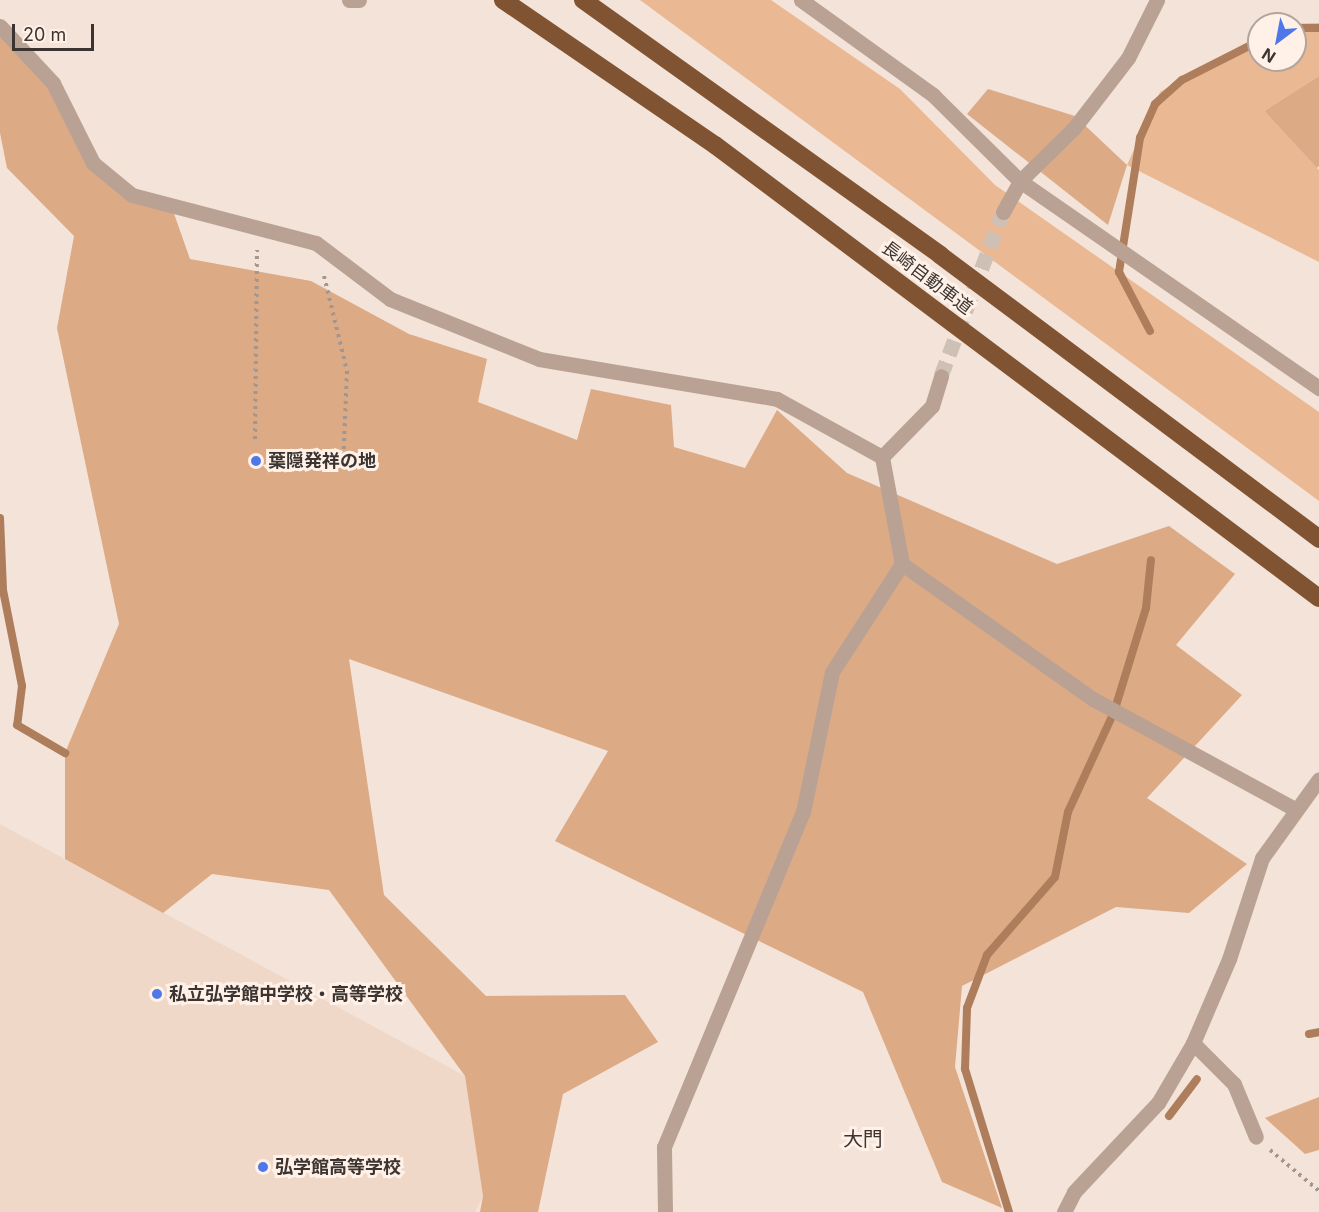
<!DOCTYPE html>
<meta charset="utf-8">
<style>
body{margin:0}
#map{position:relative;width:1319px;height:1212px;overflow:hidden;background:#f4e3d8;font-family:Inter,"Noto Sans JP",sans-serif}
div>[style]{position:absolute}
.built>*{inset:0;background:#efd8c8}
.green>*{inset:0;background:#ebb894}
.forest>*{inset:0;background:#ddaa86}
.stream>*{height:8px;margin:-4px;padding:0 4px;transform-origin:4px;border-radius:4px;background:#ae7d5b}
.minor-tunnel>*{height:15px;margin-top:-7.5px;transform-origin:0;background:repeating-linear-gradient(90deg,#cfc0b6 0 15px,transparent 0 23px)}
.path>*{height:4px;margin-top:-2px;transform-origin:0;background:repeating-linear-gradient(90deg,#a3968e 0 3px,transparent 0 7.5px)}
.minor>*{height:15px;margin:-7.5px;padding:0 7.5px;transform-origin:7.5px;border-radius:7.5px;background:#b9a293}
.highway>*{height:18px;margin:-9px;padding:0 9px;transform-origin:9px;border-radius:9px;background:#805332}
.dots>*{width:16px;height:16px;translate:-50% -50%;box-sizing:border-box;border:3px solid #fff1e8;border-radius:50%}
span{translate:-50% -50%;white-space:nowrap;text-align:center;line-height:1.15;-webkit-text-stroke:6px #fff1e8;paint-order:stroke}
.street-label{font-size:18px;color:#3b3430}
.poi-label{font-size:18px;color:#3b3430;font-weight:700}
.left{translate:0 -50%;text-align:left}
.neighbourhood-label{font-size:20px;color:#3b3430}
.north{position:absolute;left:1247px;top:12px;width:60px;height:60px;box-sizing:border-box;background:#fff1e8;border:2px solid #b1a59e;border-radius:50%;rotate:212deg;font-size:16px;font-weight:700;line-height:24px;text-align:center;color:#3b3430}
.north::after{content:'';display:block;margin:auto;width:21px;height:27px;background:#4e77ea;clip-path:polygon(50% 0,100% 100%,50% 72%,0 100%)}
.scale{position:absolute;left:12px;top:24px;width:82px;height:27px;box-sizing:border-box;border:3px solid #3b3430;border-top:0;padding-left:8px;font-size:18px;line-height:21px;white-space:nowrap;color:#3b3430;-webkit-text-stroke:4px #fff1e8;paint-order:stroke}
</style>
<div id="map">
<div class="built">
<i style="clip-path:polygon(0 824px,465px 1076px,483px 1196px,475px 1212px,0 1212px)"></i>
</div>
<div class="green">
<i style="clip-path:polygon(640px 0,771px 0,900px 89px,995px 185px,1319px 412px,1319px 501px)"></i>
<i style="clip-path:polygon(1319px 23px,1319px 76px,1264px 111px,1319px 170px,1319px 262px,1127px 165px,1160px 92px,1259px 36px,1259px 60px,1295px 60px,1295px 24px,1279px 24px)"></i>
</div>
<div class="forest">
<i style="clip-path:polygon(0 26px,53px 83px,93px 163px,132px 195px,171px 205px,190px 259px,311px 281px,409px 334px,487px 359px,478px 402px,577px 440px,591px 389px,671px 405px,674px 447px,745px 468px,777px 410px,847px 473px,1057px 564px,1169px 526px,1235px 574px,1176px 645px,1242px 695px,1147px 798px,1247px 864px,1189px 913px,1116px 907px,962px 986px,955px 1067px,1002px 1208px,942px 1182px,863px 992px,555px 841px,608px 751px,349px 659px,384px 895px,486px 996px,625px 995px,658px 1042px,563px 1094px,538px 1212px,480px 1212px,483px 1196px,465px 1076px,329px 890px,212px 874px,163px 913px,65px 859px,65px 753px,119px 624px,57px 328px,74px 236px,7px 168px,0 133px)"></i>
<i style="clip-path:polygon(1319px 76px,1319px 166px,1317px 168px,1264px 111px)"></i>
<i style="clip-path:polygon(988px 89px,1075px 116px,1127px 165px,1108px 225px,967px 114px)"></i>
<i style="clip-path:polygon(1319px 1097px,1319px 1150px,1305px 1154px,1265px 1118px)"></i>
</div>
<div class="stream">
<i style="left:1295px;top:28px;width:24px"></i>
<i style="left:1150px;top:331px;width:67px;rotate:-117.7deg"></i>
<i style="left:1119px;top:272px;width:136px;rotate:-81.1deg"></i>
<i style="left:1140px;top:138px;width:37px;rotate:-66deg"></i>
<i style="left:1155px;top:104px;width:36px;rotate:-42deg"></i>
<i style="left:1182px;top:80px;width:86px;rotate:-26.9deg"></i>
<i style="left:0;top:518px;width:72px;rotate:87.6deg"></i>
<i style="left:3px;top:590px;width:98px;rotate:78.8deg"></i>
<i style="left:22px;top:686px;width:39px;rotate:97deg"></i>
<i style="left:17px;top:725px;width:56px;rotate:30.3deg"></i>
<i style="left:1309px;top:1034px;width:10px;rotate:-11deg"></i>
<i style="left:1169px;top:1116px;width:46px;rotate:-52.9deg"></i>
<i style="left:1009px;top:1212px;width:150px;rotate:-107.1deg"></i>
<i style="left:965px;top:1069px;width:61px;rotate:-88.1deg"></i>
<i style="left:967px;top:1008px;width:57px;rotate:-69.3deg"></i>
<i style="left:987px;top:955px;width:103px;rotate:-48.9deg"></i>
<i style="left:1055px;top:877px;width:66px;rotate:-78.7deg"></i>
<i style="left:1068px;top:812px;width:110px;rotate:-65.3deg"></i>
<i style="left:1114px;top:712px;width:109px;rotate:-72.9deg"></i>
<i style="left:1146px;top:608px;width:48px;rotate:-84.1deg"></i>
</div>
<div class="minor-tunnel">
<i style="left:941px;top:376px;width:175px;rotate:-69.3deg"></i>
</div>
<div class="path">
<i style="left:324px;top:276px;width:98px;rotate:76.4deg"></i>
<i style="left:347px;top:371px;width:94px;rotate:92.4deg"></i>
<i style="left:255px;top:439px;width:189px;rotate:-89.4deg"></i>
<i style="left:1270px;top:1150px;width:64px;rotate:39.9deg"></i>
</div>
<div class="minor">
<i style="left:349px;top:0;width:10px"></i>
<i style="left:801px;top:0;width:163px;rotate:35.7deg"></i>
<i style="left:933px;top:95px;width:122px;rotate:44.7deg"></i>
<i style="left:1020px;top:181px;width:364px;rotate:34.7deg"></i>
<i style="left:0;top:26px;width:78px;rotate:47.1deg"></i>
<i style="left:53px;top:83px;width:89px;rotate:63.4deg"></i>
<i style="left:93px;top:163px;width:50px;rotate:39.4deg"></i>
<i style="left:132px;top:195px;width:190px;rotate:14.6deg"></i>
<i style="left:316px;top:243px;width:93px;rotate:37.1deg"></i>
<i style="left:390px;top:299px;width:161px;rotate:21.9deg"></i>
<i style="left:539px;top:359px;width:241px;rotate:9.5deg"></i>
<i style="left:777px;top:399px;width:120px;rotate:28.9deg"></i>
<i style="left:1003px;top:212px;width:35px;rotate:-61deg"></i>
<i style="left:1020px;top:181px;width:76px;rotate:-44.5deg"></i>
<i style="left:1074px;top:128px;width:88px;rotate:-52.4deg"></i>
<i style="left:1128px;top:58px;width:65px;rotate:-63.4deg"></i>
<i style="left:882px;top:457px;width:71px;rotate:-45.6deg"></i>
<i style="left:932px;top:406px;width:31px;rotate:-73deg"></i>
<i style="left:902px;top:564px;width:234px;rotate:35.3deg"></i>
<i style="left:1093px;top:699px;width:230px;rotate:28.6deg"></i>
<i style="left:1193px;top:1043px;width:58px;rotate:45deg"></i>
<i style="left:1234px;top:1084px;width:57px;rotate:67.5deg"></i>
<i style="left:665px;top:1212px;width:65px;rotate:-90.9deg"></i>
<i style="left:664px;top:1147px;width:363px;rotate:-67.5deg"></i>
<i style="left:803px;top:812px;width:143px;rotate:-78.3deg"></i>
<i style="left:832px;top:672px;width:129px;rotate:-57.1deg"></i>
<i style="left:902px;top:564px;width:109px;rotate:-100.6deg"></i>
<i style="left:1064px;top:1212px;width:22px;rotate:-63deg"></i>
<i style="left:1074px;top:1192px;width:122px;rotate:-46.7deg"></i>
<i style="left:1158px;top:1103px;width:69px;rotate:-59.7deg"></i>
<i style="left:1193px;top:1043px;width:91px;rotate:-66.8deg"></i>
<i style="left:1229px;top:959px;width:106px;rotate:-71.9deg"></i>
<i style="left:1262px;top:858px;width:97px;rotate:-54.2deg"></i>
</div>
<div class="highway">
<i style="left:503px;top:0;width:257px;rotate:34.4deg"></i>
<i style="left:715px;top:145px;width:755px;rotate:36.87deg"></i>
<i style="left:583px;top:0;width:439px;rotate:35.5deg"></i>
<i style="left:940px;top:255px;width:474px;rotate:36.8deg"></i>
</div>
<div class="dots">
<i style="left:256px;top:461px;background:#4e77ea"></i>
<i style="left:157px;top:994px;background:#4e77ea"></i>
<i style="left:263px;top:1167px;background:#4e77ea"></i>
</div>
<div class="street-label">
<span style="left:927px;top:278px;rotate:37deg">長崎自動車道</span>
</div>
<div class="poi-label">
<span class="left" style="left:268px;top:461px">葉隠発祥の地</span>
<span class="left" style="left:169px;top:994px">私立弘学館中学校・高等学校</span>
<span class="left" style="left:275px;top:1167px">弘学館高等学校</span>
</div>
<div class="neighbourhood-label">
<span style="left:863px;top:1139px">大門</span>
</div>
<div class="north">N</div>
<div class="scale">20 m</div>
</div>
